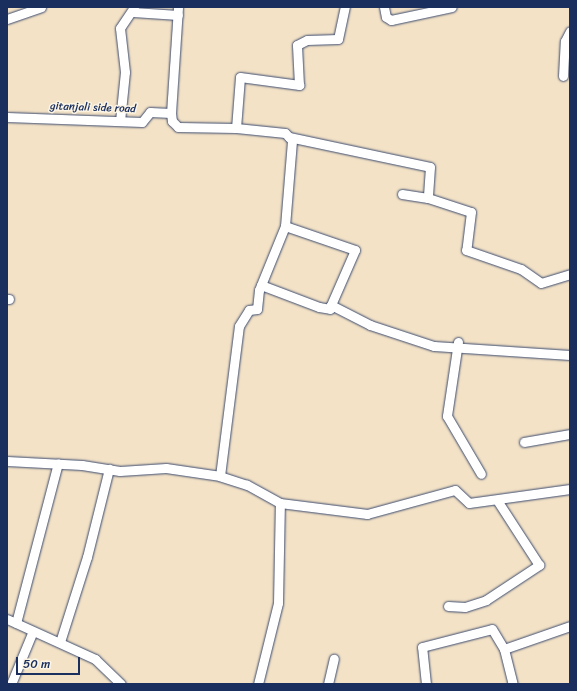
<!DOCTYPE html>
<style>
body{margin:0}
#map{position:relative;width:577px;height:691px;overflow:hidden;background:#f3e2c6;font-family:Sriracha,sans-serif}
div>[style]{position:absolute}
.roads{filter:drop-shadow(0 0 1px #3b4a6e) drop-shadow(0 0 1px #3b4a6e)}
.street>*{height:9px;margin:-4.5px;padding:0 4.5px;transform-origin:4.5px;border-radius:4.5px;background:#fff}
span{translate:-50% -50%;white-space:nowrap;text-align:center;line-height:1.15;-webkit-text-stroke:3px #fcf5e5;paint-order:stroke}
.street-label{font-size:11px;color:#1b2f5e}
.frame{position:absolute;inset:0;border:8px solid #1b2f5e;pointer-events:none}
.scale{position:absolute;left:16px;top:657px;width:64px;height:18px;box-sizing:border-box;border:2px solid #1b2f5e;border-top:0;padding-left:5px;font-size:12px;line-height:14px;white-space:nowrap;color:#1b2f5e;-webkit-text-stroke:3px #fcf5e5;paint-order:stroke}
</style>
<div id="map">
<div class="roads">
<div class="street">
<i style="left:384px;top:7px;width:10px;rotate:79deg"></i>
<i style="left:386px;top:17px;width:6px;rotate:31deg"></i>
<i style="left:391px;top:20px;width:62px;rotate:-12deg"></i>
<i style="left:133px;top:12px;width:45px;rotate:3.8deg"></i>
<i style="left:7px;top:19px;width:36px;rotate:-19deg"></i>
<i style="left:563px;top:76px;width:35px;rotate:-87deg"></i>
<i style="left:565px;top:41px;width:11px;rotate:-63deg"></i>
<i style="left:171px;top:113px;width:106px;rotate:-86.2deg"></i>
<i style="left:7px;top:117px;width:135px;rotate:2.1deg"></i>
<i style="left:142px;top:122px;width:13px;rotate:-51deg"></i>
<i style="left:150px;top:112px;width:21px;rotate:3deg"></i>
<i style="left:171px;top:113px;width:8px;rotate:83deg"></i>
<i style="left:172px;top:121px;width:8px;rotate:45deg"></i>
<i style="left:178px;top:127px;width:58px;rotate:1deg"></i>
<i style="left:120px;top:121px;width:49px;rotate:-84.2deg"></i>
<i style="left:125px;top:72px;width:44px;rotate:-96.5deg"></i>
<i style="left:120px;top:28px;width:25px;rotate:-56deg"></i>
<i style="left:289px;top:137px;width:144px;rotate:12deg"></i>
<i style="left:430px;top:167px;width:31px;rotate:94deg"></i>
<i style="left:428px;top:198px;width:45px;rotate:18deg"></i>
<i style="left:471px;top:212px;width:38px;rotate:97deg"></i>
<i style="left:466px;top:250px;width:58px;rotate:19.1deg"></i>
<i style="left:521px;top:269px;width:24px;rotate:35deg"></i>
<i style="left:541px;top:283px;width:30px;rotate:-17deg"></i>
<i style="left:402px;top:194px;width:26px;rotate:9deg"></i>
<i style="left:285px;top:226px;width:74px;rotate:18.9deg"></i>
<i style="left:355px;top:250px;width:60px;rotate:113.6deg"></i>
<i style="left:331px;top:305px;width:44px;rotate:27.1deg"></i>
<i style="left:370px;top:325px;width:67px;rotate:18.2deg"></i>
<i style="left:434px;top:346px;width:136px;rotate:3.8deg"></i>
<i style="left:261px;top:285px;width:62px;rotate:20.8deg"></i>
<i style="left:319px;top:307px;width:11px;rotate:10deg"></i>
<i style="left:330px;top:309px;width:4px;rotate:-76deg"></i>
<i style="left:7px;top:299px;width:2px"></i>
<i style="left:458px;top:342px;width:75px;rotate:98.5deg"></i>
<i style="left:447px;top:416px;width:67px;rotate:59.6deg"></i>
<i style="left:524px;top:442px;width:47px;rotate:-9.9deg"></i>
<i style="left:7px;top:461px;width:75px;rotate:3.1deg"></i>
<i style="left:82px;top:465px;width:38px;rotate:9deg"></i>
<i style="left:120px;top:471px;width:46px;rotate:-3.7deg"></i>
<i style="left:166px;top:468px;width:55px;rotate:8.4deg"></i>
<i style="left:280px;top:503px;width:88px;rotate:7.2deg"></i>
<i style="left:367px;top:514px;width:91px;rotate:-15.3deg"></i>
<i style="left:455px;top:490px;width:19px;rotate:43deg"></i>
<i style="left:469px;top:503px;width:102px;rotate:-7.9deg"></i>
<i style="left:448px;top:606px;width:17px;rotate:3deg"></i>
<i style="left:465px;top:607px;width:22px;rotate:-18deg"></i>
<i style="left:486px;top:600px;width:64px;rotate:-33.4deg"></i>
<i style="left:539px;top:565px;width:77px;rotate:-122.9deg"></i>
<i style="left:7px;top:619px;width:97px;rotate:24.4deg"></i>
<i style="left:95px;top:659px;width:36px;rotate:44deg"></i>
<i style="left:16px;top:623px;width:165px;rotate:-75.3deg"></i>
<i style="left:60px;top:642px;width:89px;rotate:-72.4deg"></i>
<i style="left:87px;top:557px;width:91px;rotate:-76deg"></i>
<i style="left:504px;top:649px;width:70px;rotate:-19.2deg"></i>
<i style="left:11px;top:684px;width:57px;rotate:-67.5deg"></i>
<i style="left:258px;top:684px;width:83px;rotate:-76.1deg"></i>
<i style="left:278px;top:603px;width:100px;rotate:-88.9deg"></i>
<i style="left:280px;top:503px;width:38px;rotate:-151deg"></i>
<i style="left:247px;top:485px;width:28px;rotate:-162deg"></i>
<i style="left:220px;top:476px;width:151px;rotate:-82.8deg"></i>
<i style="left:239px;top:326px;width:19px;rotate:-58deg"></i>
<i style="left:249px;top:310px;width:8px;rotate:-7deg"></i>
<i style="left:257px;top:309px;width:19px;rotate:-84deg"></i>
<i style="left:259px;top:290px;width:69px;rotate:-67.9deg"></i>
<i style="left:285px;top:226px;width:86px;rotate:-85.3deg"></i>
<i style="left:292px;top:140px;width:10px;rotate:-135deg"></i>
<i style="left:285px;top:133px;width:49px;rotate:-174.2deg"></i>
<i style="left:236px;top:128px;width:51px;rotate:-85.5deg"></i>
<i style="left:240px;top:77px;width:60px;rotate:7.7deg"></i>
<i style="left:299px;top:85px;width:40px;rotate:-92.9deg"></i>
<i style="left:297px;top:45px;width:11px;rotate:-27deg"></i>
<i style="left:307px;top:40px;width:31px;rotate:-2deg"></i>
<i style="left:338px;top:39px;width:33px;rotate:-78deg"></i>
<i style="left:328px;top:684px;width:26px;rotate:-77deg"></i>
<i style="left:426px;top:684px;width:37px;rotate:-96deg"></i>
<i style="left:422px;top:647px;width:72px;rotate:-14.4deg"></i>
<i style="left:492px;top:629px;width:23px;rotate:59deg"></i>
<i style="left:504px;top:649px;width:36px;rotate:76deg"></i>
</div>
</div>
<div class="street-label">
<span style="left:93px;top:108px;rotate:2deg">gitanjali side road</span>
</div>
<div class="frame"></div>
<div class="scale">50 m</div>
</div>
